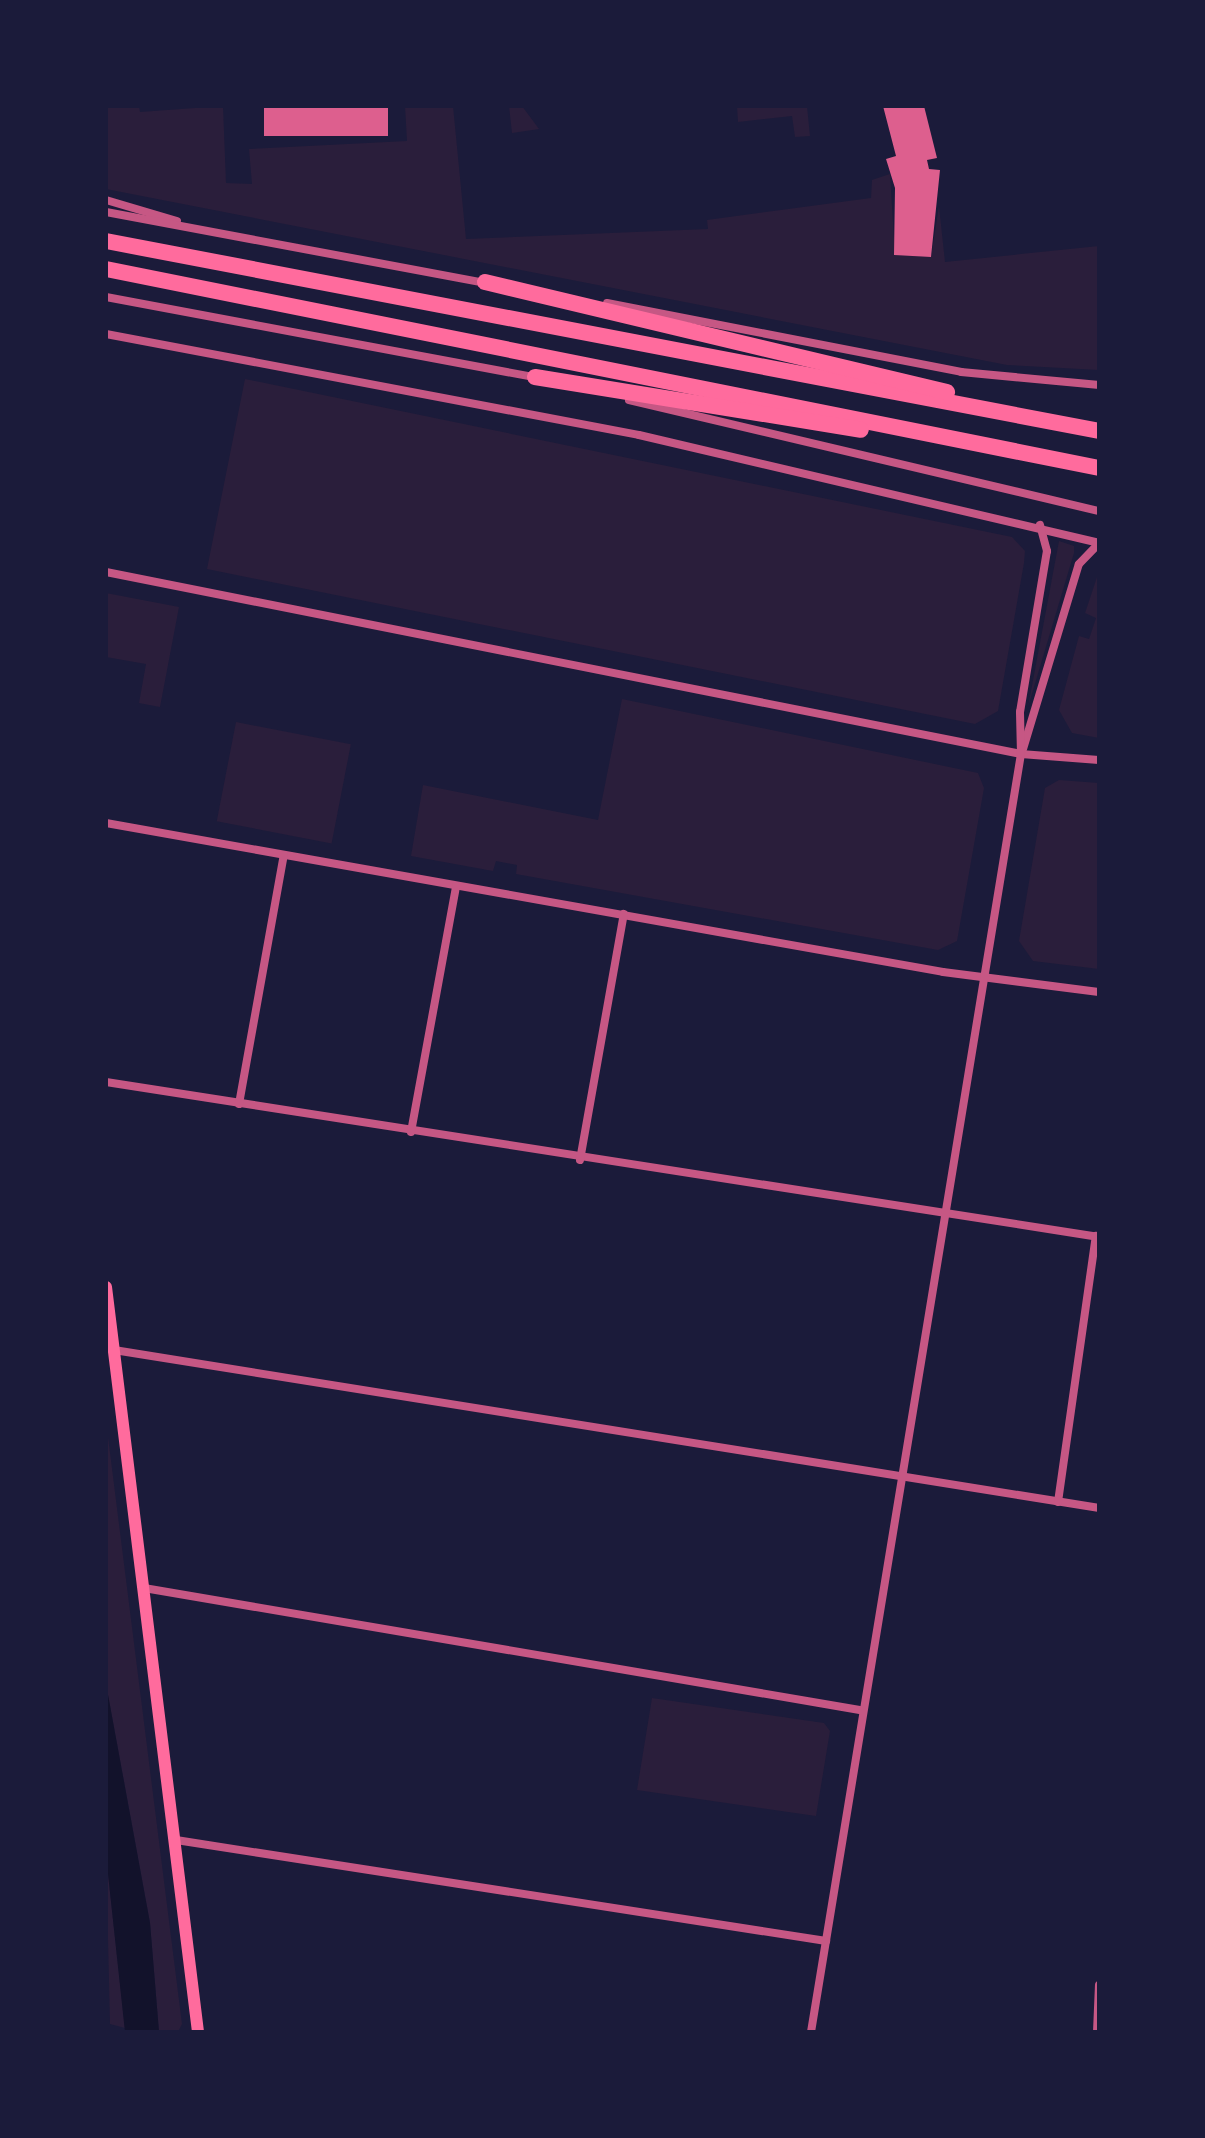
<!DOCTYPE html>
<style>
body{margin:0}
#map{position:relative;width:1205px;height:2138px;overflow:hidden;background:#1b1b3a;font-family:"Fira Sans Condensed",sans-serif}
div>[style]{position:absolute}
.green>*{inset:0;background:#2a1e3b;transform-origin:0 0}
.water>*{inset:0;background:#12122b}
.building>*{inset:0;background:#dd5f8e;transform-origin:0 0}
.minor>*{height:8px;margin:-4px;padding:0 4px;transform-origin:4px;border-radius:4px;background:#c65784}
.secondary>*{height:12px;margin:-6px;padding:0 6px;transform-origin:6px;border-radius:6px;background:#ff6b9d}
.motorway>*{height:16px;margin:-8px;padding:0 8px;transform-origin:8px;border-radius:8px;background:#ff6b9d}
span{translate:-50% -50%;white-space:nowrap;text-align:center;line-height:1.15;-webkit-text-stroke:6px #1b1b3a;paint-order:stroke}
.frame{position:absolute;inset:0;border:108px solid #1b1b3a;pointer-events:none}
</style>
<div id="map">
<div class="green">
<i style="clip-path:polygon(106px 106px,139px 106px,140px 112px,223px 106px,226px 183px,252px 184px,249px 149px,407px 141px,405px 106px,453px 106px,466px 239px,708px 229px,707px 220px,871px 198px,872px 180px,890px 174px,895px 255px,931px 257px,939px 206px,945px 262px,1099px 246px,1099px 370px,1007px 365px,106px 189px)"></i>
<i style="clip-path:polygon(509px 106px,522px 106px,539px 129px,512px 133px)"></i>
<i style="clip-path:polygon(737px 106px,807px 106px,810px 136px,795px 137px,792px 116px,738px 122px)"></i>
<i style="clip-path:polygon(245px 379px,1012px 537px,1025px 551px,1024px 563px,998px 711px,975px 724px,207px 569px)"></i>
<i style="clip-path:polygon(1059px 541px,1074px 546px,1074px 553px,1028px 707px)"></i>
<i style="clip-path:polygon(1099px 571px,1099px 738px,1072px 733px,1059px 710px,1079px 636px,1089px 639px,1096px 618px,1085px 613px)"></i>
<i style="clip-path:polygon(106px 593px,179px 607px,160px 707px,139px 703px,146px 664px,106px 657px)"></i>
<i style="clip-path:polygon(622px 699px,978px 773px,984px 788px,957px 941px,938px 950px,516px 874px,517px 865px,496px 861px,493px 871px,411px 856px,423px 785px,598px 820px)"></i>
<i style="left:236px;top:722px;width:117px;height:101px;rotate:11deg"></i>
<i style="clip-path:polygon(1059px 780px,1099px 783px,1099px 969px,1033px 961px,1019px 941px,1045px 788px)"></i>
<i style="clip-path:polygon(106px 1421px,182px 2024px,178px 2032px,159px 2032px,150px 1923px,106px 1684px)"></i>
<i style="clip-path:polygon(652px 1698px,824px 1723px,830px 1731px,816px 1816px,637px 1790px)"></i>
<i style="clip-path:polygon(106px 1855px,125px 2028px,110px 2024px)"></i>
</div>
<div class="water">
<i style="clip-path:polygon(106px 1684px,150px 1923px,159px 2032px,125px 2032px,106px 1855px)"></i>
</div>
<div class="building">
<i style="left:264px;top:106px;width:124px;height:30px"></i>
<i style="clip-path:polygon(883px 106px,924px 106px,937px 158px,927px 160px,929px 169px,940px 170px,931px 257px,894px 255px,895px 188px,886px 159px,896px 156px)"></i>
</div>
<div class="minor">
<i style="left:106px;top:200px;width:74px;rotate:16.5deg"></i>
<i style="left:106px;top:212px;width:388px;rotate:10.6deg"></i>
<i style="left:106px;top:297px;width:440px;rotate:10.6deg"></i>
<i style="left:607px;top:303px;width:361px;rotate:11deg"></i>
<i style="left:961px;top:372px;width:139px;rotate:5.4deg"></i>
<i style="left:106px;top:334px;width:542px;rotate:10.73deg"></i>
<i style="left:639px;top:435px;width:473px;rotate:13.2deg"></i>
<i style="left:629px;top:400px;width:483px;rotate:13.3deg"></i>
<i style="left:106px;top:572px;width:933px;rotate:11.25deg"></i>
<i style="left:1021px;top:754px;width:78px;rotate:4.4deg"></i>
<i style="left:1023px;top:749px;width:193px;rotate:-73.2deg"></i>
<i style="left:1079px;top:564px;width:29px;rotate:-46deg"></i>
<i style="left:106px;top:823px;width:850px;rotate:10.09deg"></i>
<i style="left:943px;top:972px;width:157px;rotate:7.3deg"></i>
<i style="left:106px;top:1082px;width:1005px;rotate:8.87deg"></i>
<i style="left:239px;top:1104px;width:253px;rotate:-79.8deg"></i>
<i style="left:411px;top:1132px;width:250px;rotate:-79.6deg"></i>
<i style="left:580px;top:1160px;width:250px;rotate:-79.9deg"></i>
<i style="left:114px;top:1350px;width:998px;rotate:9.11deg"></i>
<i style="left:1058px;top:1502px;width:269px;rotate:-81.9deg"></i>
<i style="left:144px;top:1588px;width:726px;rotate:9.67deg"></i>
<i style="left:176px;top:1840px;width:658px;rotate:8.83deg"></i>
<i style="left:811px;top:2032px;width:1295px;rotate:-80.67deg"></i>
<i style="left:1021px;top:754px;width:42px;rotate:-91.4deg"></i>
<i style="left:1020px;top:712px;width:163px;rotate:-80.5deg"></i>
<i style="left:1047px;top:551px;width:27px;rotate:-105deg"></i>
<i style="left:1097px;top:2032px;width:47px;rotate:-87.6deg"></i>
</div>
<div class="secondary">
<i style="left:106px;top:1287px;width:751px;rotate:82.96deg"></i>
</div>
<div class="motorway">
<i style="left:106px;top:241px;width:1011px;rotate:10.83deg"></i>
<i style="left:106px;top:269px;width:1013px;rotate:11.33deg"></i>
<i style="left:485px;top:282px;width:475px;rotate:13.4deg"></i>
<i style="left:535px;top:377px;width:330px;rotate:9.2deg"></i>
</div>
<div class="frame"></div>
</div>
